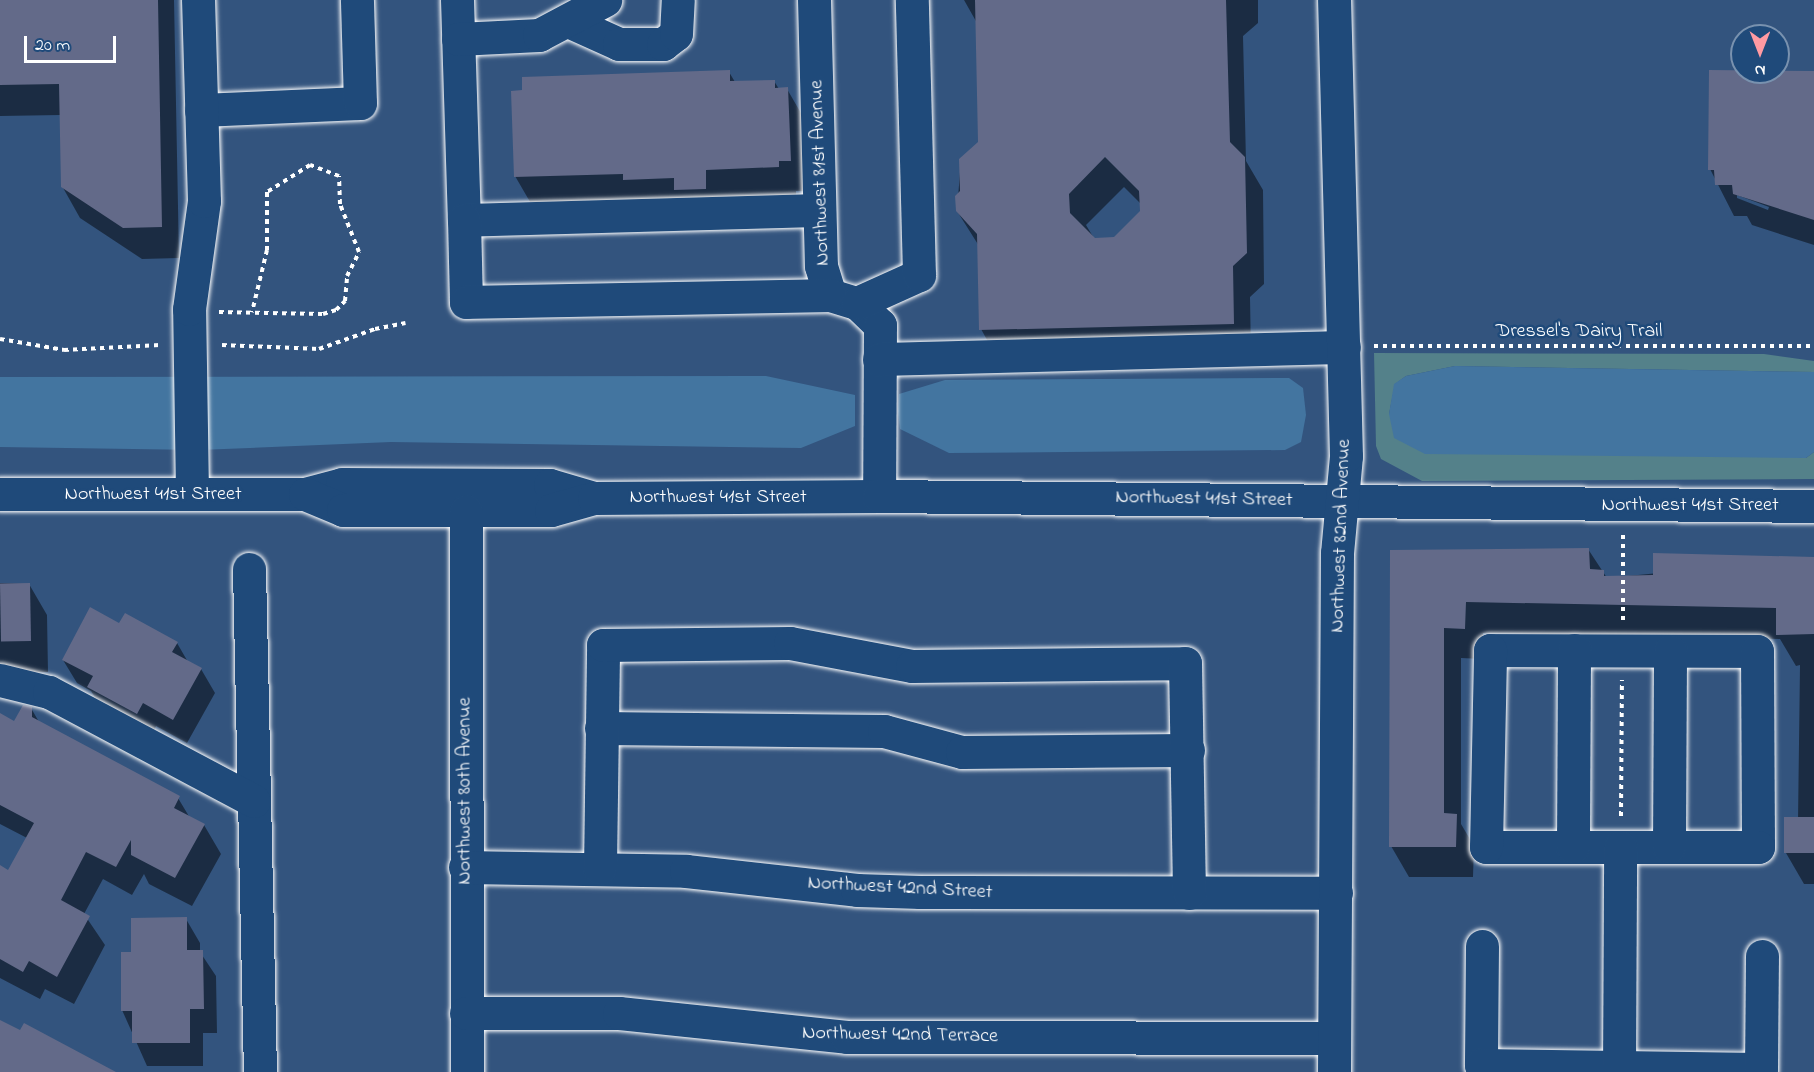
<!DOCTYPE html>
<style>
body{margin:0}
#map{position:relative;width:1814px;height:1072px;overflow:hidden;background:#33547e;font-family:"Indie Flower",sans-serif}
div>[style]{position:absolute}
.green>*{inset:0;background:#54818a}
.water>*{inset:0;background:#4375a0}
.shadow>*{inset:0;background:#0007}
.building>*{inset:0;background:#636a89;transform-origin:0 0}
.path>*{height:4px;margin-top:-2px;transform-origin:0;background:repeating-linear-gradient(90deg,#fff 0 4.5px,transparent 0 9px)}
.roads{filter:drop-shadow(0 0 2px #fff) drop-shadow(0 0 2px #fff)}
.minor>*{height:33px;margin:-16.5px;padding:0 16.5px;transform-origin:16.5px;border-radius:16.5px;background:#1f4a7a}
span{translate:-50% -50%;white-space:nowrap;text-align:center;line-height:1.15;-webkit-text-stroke:5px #1f4a7a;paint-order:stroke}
.street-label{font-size:20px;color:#fff}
.north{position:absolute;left:1730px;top:24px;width:60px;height:60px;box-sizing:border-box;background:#1f4a7a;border:2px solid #7992af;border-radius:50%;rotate:180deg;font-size:16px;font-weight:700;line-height:24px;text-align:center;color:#fff}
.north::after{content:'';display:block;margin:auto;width:21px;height:27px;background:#ff9aa2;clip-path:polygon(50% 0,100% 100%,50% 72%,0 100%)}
.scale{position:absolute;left:24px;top:36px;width:92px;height:27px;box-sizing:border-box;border:3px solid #fff;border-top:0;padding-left:8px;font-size:18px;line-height:21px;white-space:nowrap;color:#fff;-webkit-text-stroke:4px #1f4a7a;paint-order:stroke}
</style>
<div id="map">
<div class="green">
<i style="clip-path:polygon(1374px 353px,1764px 354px,1814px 361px,1814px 372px,1455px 366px,1406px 376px,1395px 384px,1389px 414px,1806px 458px,1814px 452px,1814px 479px,1422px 481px,1381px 459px,1376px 446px)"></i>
</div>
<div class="water">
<i style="clip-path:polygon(1455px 366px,1814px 372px,1814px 452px,1806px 458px,1425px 454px,1394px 438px,1389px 414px,1394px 384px,1406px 376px)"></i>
<i style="clip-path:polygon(766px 376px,855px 395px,855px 426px,801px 448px,391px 442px,199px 450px,0 447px,0 377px)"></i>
<i style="clip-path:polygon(1289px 378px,1303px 388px,1306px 415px,1301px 442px,1285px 450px,949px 453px,900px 429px,898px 411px,899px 394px,945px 380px)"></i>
</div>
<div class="shadow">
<i style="clip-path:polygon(0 0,174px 0,179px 258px,142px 259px,80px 218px,62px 186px,61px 115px,0 116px)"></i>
<i style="clip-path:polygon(evenodd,964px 0,1258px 0,1258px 23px,1243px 36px,1246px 161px,1263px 190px,1264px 284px,1250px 297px,1251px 355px,998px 360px,981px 329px,979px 246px,957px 211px,961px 159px,979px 143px,977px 23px,964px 0,1124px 187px,1142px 205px,1142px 212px,1115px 239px,1095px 240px,1086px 225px,1124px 187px)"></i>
<i style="clip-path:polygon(729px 72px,735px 82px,774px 81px,779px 89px,787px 89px,805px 120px,808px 191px,796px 191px,796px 198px,533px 207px,515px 176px)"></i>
<i style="clip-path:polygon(evenodd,1814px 72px,1814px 245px,1752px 225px,1747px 216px,1734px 216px,1710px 169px,1814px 72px,1737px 195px,1769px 207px,1768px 210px,1737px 198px,1737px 195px)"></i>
<i style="clip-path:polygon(1588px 549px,1607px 578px,1814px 558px,1814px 884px,1804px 884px,1786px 853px,1798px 820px,1800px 665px,1796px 666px,1780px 639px,1483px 633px,1482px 659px,1461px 658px,1461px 824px,1474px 846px,1473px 877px,1409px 877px,1391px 846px,1391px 552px)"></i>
<i style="clip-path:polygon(0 583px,29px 584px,47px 615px,48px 672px,13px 673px,0 685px)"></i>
<i style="clip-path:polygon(120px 625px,177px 643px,188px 662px,201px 669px,215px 693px,187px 743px,156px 726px,151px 737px,103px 711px,91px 691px,77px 683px,63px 660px)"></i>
<i style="clip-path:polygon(31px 708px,39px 722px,178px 798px,190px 818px,204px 825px,221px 854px,192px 906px,149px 884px,144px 874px,132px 895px,103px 879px,84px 914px,105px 945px,74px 1004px,45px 989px,40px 999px,0 978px,0 867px,9px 872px,27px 838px,0 824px,0 715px,15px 723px)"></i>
<i style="clip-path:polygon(186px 919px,200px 943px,200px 952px,216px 976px,217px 1033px,203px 1033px,203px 1066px,147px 1066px,122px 1010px,132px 954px)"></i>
</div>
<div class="building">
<i style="clip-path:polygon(0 0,158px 0,162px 227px,123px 228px,61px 187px,59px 84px,0 85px)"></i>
<i style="clip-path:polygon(evenodd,975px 0,1226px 0,1230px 142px,1245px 157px,1247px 253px,1233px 266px,1234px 324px,979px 330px,977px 234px,956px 211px,955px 196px,960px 191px,959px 159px,978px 142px,975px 0,1105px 157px,1139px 191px,1140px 211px,1114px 237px,1095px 238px,1070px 213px,1069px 194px,1105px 157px)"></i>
<i style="clip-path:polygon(730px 70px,730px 81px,775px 80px,775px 88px,788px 87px,791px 161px,779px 161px,779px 167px,706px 170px,706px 189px,674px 190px,674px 178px,623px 180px,623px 174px,514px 177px,511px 91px,522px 90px,522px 77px)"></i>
<i style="clip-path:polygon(1709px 70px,1814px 71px,1814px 220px,1733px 194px,1732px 185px,1715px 185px,1714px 170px,1708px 170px)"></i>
<i style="clip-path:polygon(1589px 548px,1590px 569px,1604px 570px,1604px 576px,1653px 575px,1653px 553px,1814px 557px,1814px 634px,1776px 635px,1776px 608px,1466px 602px,1465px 629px,1444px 628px,1444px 813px,1457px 814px,1456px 847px,1389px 847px,1390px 550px)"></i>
<i style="left:30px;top:583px;width:58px;height:30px;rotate:89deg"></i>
<i style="clip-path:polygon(90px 607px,119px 623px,125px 613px,178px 642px,172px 652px,202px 668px,173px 720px,143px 703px,137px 714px,87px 687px,93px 676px,62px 660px)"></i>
<i style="clip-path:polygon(23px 705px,32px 707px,32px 717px,180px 796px,174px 808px,205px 824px,175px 878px,131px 855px,131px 840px,116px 867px,86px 852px,61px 900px,90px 916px,57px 977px,29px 961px,23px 972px,0 959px,0 865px,8px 870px,34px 823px,0 805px,0 713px,14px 721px)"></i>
<i style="left:1814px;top:817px;width:36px;height:30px;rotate:90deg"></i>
<i style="clip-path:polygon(187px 917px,187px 950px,203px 950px,204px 1009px,190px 1009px,190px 1043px,132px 1043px,132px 1011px,121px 1011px,121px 952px,131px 952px,131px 918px)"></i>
<i style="clip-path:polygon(0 1020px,20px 1030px,24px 1023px,116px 1072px,0 1072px)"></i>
</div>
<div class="path">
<i style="left:219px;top:312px;width:104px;rotate:1.1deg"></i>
<i style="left:323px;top:314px;width:14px;rotate:-17deg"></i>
<i style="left:336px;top:310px;width:13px;rotate:-45deg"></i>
<i style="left:345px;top:301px;width:25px;rotate:-85deg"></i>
<i style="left:347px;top:276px;width:27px;rotate:-63deg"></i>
<i style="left:359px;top:252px;width:52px;rotate:-111.6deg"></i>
<i style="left:340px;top:204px;width:28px;rotate:-92deg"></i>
<i style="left:339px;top:176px;width:31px;rotate:-159deg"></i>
<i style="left:310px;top:165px;width:51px;rotate:147.9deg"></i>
<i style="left:267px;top:192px;width:58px;rotate:90deg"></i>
<i style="left:267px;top:250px;width:64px;rotate:103.6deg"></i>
<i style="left:0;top:339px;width:65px;rotate:9.8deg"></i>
<i style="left:64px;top:350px;width:96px;rotate:-3deg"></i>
<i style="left:222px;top:345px;width:97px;rotate:2.4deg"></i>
<i style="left:319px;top:349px;width:59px;rotate:-19.7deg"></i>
<i style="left:375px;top:329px;width:31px;rotate:-11deg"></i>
<i style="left:1374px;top:346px;width:440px"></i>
<i style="left:1623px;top:620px;width:85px;rotate:-90deg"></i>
<i style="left:1621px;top:816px;width:136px;rotate:-89.6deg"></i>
</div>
<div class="roads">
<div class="minor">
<i style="left:457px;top:0;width:220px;rotate:88.2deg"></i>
<i style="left:814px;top:0;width:266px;rotate:88.5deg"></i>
<i style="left:821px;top:266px;width:30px;rotate:73deg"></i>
<i style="left:830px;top:295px;width:28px;rotate:17deg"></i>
<i style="left:857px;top:303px;width:32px;rotate:44deg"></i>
<i style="left:880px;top:325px;width:171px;rotate:90.3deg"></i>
<i style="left:568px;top:21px;width:56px;rotate:24.3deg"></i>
<i style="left:619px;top:44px;width:44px"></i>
<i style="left:663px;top:44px;width:16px;rotate:-38deg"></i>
<i style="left:676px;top:34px;width:34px;rotate:-87deg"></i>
<i style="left:458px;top:39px;width:81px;rotate:-2.8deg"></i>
<i style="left:539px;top:35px;width:75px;rotate:-27.9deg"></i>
<i style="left:201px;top:110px;width:159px;rotate:-2.5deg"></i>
<i style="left:360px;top:103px;width:103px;rotate:-91.7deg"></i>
<i style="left:819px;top:210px;width:355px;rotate:178.4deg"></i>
<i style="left:464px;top:220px;width:82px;rotate:88.6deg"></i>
<i style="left:466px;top:302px;width:364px;rotate:-1.1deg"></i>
<i style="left:857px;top:303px;width:68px;rotate:-24.3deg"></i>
<i style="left:919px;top:275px;width:275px;rotate:-91.5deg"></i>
<i style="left:879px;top:359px;width:465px;rotate:-1.5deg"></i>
<i style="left:192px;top:493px;width:184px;rotate:-90.9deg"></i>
<i style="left:189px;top:309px;width:109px;rotate:-82.1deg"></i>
<i style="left:204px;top:201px;width:201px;rotate:-91.7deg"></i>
<i style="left:0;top:494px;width:305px"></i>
<i style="left:305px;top:494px;width:38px;rotate:-15deg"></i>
<i style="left:342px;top:484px;width:208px;rotate:0.3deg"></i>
<i style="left:550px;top:485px;width:46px;rotate:16.5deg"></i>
<i style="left:305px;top:494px;width:41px;rotate:22.8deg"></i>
<i style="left:343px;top:510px;width:208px"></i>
<i style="left:551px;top:510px;width:45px;rotate:-15.6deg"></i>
<i style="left:594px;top:498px;width:285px;rotate:-0.4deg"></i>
<i style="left:879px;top:496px;width:935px;rotate:0.61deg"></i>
<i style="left:466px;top:511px;width:561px;rotate:89.9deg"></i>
<i style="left:249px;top:569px;width:503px;rotate:88.75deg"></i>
<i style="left:1490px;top:650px;width:267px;rotate:0.2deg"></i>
<i style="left:1757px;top:651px;width:196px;rotate:89.7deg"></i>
<i style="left:1758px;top:847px;width:272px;rotate:180deg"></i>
<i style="left:1486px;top:847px;width:197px;rotate:-88.8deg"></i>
<i style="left:0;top:680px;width:50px;rotate:13.8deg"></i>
<i style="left:49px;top:692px;width:232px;rotate:28deg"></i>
<i style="left:601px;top:728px;width:283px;rotate:0.6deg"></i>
<i style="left:884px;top:731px;width:81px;rotate:15.1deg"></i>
<i style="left:962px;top:752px;width:226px;rotate:-0.5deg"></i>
<i style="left:1573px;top:847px;width:197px;rotate:-89.7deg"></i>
<i style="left:1669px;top:847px;width:196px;rotate:-89.7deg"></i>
<i style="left:465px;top:867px;width:221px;rotate:1deg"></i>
<i style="left:686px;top:871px;width:172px;rotate:6.3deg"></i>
<i style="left:857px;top:890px;width:63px;rotate:1.8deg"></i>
<i style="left:920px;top:892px;width:416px;rotate:0.1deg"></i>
<i style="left:600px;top:868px;width:223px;rotate:-89.2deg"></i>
<i style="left:603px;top:645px;width:187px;rotate:-0.6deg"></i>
<i style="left:790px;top:643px;width:124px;rotate:10.7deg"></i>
<i style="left:912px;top:666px;width:273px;rotate:-0.6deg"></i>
<i style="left:1185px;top:663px;width:230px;rotate:89deg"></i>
<i style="left:1482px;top:946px;width:119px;rotate:90.5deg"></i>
<i style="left:1481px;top:1065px;width:280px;rotate:0.8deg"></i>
<i style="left:1761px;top:1069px;width:113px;rotate:-89.5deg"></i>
<i style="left:466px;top:1013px;width:153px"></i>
<i style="left:619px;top:1013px;width:229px;rotate:6deg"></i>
<i style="left:847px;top:1037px;width:487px;rotate:0.1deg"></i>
<i style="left:1334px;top:1072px;width:519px;rotate:-89.67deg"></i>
<i style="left:1337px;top:553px;width:97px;rotate:-84.7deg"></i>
<i style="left:1346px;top:456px;width:456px;rotate:-91.5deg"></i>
<i style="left:1619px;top:1072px;width:225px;rotate:-89.7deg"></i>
</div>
</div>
<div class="street-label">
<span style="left:820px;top:173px;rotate:-92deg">Northwest 81st Avenue</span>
<span style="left:1579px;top:331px">Dressel's Dairy Trail</span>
<span style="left:153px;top:494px">Northwest 41st Street</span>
<span style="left:718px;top:497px">Northwest 41st Street</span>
<span style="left:1204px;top:499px;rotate:1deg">Northwest 41st Street</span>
<span style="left:1690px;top:505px">Northwest 41st Street</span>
<span style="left:1341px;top:536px;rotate:-88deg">Northwest 82nd Avenue</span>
<span style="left:465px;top:791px;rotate:-90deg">Northwest 80th Avenue</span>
<span style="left:900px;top:888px;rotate:3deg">Northwest 42nd Street</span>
<span style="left:900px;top:1035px;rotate:1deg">Northwest 42nd Terrace</span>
</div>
<div class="north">N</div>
<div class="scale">20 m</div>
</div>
